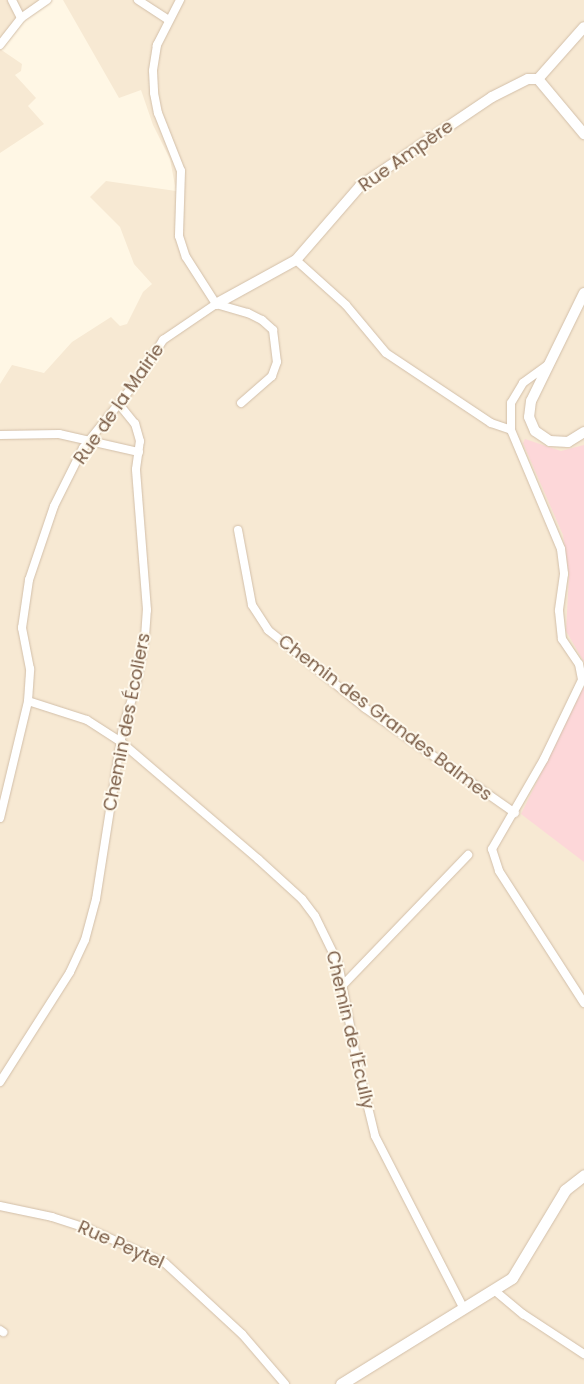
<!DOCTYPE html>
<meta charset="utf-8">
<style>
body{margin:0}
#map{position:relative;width:584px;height:1384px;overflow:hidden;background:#fff7e5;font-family:Poppins,sans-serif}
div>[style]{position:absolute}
.residential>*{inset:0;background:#f7e9d3}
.medical>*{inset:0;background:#fdd7d9}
.roads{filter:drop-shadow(0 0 1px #d2bfa9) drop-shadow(0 0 1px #d2bfa9)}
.minor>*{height:8px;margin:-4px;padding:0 4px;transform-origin:4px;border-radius:4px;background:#fff}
.tertiary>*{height:10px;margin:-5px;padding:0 5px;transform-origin:5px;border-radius:5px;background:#fff}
.secondary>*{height:11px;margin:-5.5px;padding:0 5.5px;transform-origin:5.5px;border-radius:5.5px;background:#fff}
span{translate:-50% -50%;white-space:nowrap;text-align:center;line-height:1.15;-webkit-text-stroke:4px #fffaee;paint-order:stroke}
.street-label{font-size:18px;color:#7b5d47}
</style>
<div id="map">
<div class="residential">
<i style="clip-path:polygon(0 0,51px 0,28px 16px,0 49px,22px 64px,21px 71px,15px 75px,36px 98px,28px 106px,44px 124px,0 153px)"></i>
<i style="clip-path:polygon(63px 0,584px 0,584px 1384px,0 1384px,0 384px,12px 365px,44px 373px,72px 342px,111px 317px,120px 326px,127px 324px,143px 292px,152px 284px,134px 264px,120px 227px,90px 197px,106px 181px,176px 191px,170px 159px,153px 125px,141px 90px,119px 98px)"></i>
</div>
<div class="medical">
<i style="clip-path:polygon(525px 439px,561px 451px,584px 445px,584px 662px,566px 631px,569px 575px,563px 535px,523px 443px)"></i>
<i style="clip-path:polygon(584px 686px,584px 862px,521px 814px)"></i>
</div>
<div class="roads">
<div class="minor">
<i style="left:138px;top:0;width:35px;rotate:33deg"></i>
<i style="left:180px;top:0;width:51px;rotate:117.1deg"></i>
<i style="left:157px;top:45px;width:26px;rotate:99deg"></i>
<i style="left:153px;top:71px;width:22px;rotate:87deg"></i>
<i style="left:154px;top:93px;width:20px;rotate:79deg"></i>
<i style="left:158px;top:113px;width:62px;rotate:68.4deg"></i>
<i style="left:181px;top:171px;width:65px;rotate:91.8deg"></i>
<i style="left:179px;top:236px;width:22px;rotate:72deg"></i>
<i style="left:186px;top:257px;width:56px;rotate:57.4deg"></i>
<i style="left:21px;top:18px;width:32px;rotate:-35deg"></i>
<i style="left:0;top:45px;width:34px;rotate:-52deg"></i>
<i style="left:21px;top:18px;width:20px;rotate:-117deg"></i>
<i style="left:296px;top:260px;width:67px;rotate:42deg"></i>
<i style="left:346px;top:305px;width:62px;rotate:50.2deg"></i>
<i style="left:386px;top:353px;width:126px;rotate:33.7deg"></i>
<i style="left:491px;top:423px;width:21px;rotate:19deg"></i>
<i style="left:216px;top:304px;width:33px;rotate:16deg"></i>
<i style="left:248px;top:313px;width:16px;rotate:27deg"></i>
<i style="left:262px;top:320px;width:15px;rotate:42deg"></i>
<i style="left:273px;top:330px;width:32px;rotate:83deg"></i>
<i style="left:277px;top:362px;width:15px;rotate:110deg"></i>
<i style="left:272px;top:376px;width:41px;rotate:138.9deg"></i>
<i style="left:549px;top:364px;width:32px;rotate:144deg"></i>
<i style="left:523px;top:383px;width:23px;rotate:121deg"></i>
<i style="left:511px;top:403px;width:27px;rotate:90deg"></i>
<i style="left:511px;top:430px;width:129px;rotate:67.2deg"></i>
<i style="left:561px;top:549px;width:25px;rotate:83deg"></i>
<i style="left:564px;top:574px;width:37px;rotate:98deg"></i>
<i style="left:559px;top:611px;width:28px;rotate:84deg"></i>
<i style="left:562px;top:639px;width:30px;rotate:56deg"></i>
<i style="left:579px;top:664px;width:16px;rotate:79deg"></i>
<i style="left:582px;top:680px;width:88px;rotate:115.7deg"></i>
<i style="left:544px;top:759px;width:104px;rotate:120deg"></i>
<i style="left:492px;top:849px;width:23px;rotate:72deg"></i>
<i style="left:499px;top:871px;width:157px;rotate:57.2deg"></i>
<i style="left:0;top:435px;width:59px;rotate:-1deg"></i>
<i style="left:59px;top:434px;width:82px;rotate:12.7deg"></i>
<i style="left:238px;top:530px;width:76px;rotate:79.4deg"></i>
<i style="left:252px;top:605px;width:30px;rotate:57deg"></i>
<i style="left:268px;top:630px;width:124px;rotate:38.8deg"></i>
<i style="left:365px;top:708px;width:183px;rotate:35deg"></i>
<i style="left:28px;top:701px;width:62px;rotate:17.9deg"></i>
<i style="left:87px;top:720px;width:40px;rotate:32.9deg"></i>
<i style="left:121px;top:742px;width:180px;rotate:40.5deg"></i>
<i style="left:258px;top:859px;width:59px;rotate:42.3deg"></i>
<i style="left:302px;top:899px;width:21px;rotate:53deg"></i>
<i style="left:315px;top:916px;width:52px;rotate:63.9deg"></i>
<i style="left:338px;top:963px;width:101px;rotate:79.1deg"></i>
<i style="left:357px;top:1062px;width:76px;rotate:76.3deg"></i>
<i style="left:375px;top:1136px;width:195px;rotate:62.8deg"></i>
<i style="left:0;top:818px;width:120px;rotate:-76.5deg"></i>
<i style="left:28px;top:701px;width:32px;rotate:-86deg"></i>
<i style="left:30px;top:669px;width:42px;rotate:-101deg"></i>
<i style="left:22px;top:628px;width:49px;rotate:-81.7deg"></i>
<i style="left:29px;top:580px;width:78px;rotate:-71.3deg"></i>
<i style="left:54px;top:506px;width:65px;rotate:-63.4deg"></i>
<i style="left:83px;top:448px;width:86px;rotate:-51.1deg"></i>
<i style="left:137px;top:381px;width:49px;rotate:-57.6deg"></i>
<i style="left:163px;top:340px;width:64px;rotate:-34.2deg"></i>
<i style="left:342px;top:986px;width:182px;rotate:-46.1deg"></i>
<i style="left:0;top:1082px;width:130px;rotate:-57.5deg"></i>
<i style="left:70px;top:972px;width:35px;rotate:-65deg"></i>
<i style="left:85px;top:940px;width:42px;rotate:-75deg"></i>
<i style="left:96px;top:899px;width:174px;rotate:-81.1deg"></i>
<i style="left:123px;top:727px;width:43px;rotate:-72.4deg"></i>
<i style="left:136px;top:686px;width:50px;rotate:-79.6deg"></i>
<i style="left:145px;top:637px;width:27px;rotate:-86deg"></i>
<i style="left:147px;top:610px;width:141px;rotate:-94.5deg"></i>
<i style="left:136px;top:469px;width:28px;rotate:-82deg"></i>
<i style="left:140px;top:441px;width:18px;rotate:-106deg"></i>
<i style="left:135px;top:424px;width:26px;rotate:-129deg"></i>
<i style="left:0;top:1206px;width:53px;rotate:11.9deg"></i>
<i style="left:52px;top:1217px;width:39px;rotate:18deg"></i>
<i style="left:89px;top:1229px;width:83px;rotate:24.1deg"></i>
<i style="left:165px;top:1263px;width:105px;rotate:42.7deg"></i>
<i style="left:242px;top:1334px;width:66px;rotate:49.3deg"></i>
<i style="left:494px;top:1290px;width:38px;rotate:40deg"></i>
<i style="left:523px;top:1314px;width:73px;rotate:33.3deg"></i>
<i style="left:0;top:1330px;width:4px;rotate:34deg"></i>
</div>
<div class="tertiary">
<i style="left:538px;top:79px;width:72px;rotate:50.1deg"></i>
<i style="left:538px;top:79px;width:69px;rotate:-48.5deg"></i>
<i style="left:584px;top:293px;width:120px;rotate:116.1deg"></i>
<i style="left:531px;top:401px;width:16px;rotate:97deg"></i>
<i style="left:529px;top:417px;width:15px;rotate:67deg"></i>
<i style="left:535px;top:431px;width:18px;rotate:34deg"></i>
<i style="left:550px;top:441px;width:18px;rotate:3deg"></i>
<i style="left:568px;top:442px;width:19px;rotate:-32deg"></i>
<i style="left:216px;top:304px;width:91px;rotate:-28.8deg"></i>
<i style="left:296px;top:260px;width:98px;rotate:-49.1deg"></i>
<i style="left:360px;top:186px;width:159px;rotate:-34deg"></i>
<i style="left:492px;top:97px;width:40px;rotate:-26.6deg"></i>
<i style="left:528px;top:79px;width:10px"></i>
</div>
<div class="secondary">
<i style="left:341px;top:1384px;width:201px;rotate:-31.8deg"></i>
<i style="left:512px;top:1278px;width:103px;rotate:-58.9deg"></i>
<i style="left:565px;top:1190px;width:24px;rotate:-38deg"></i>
</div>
</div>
<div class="street-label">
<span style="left:406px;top:156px;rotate:-35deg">Rue Ampère</span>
<span style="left:119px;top:404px;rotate:-55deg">Rue de la Mairie</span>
<span style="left:385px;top:718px;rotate:37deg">Chemin des Grandes Balmes</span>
<span style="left:127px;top:722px;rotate:-79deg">Chemin des Écoliers</span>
<span style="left:350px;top:1030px;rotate:77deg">Chemin de l'Ecully</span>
<span style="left:121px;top:1245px;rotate:24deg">Rue Peytel</span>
</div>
</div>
